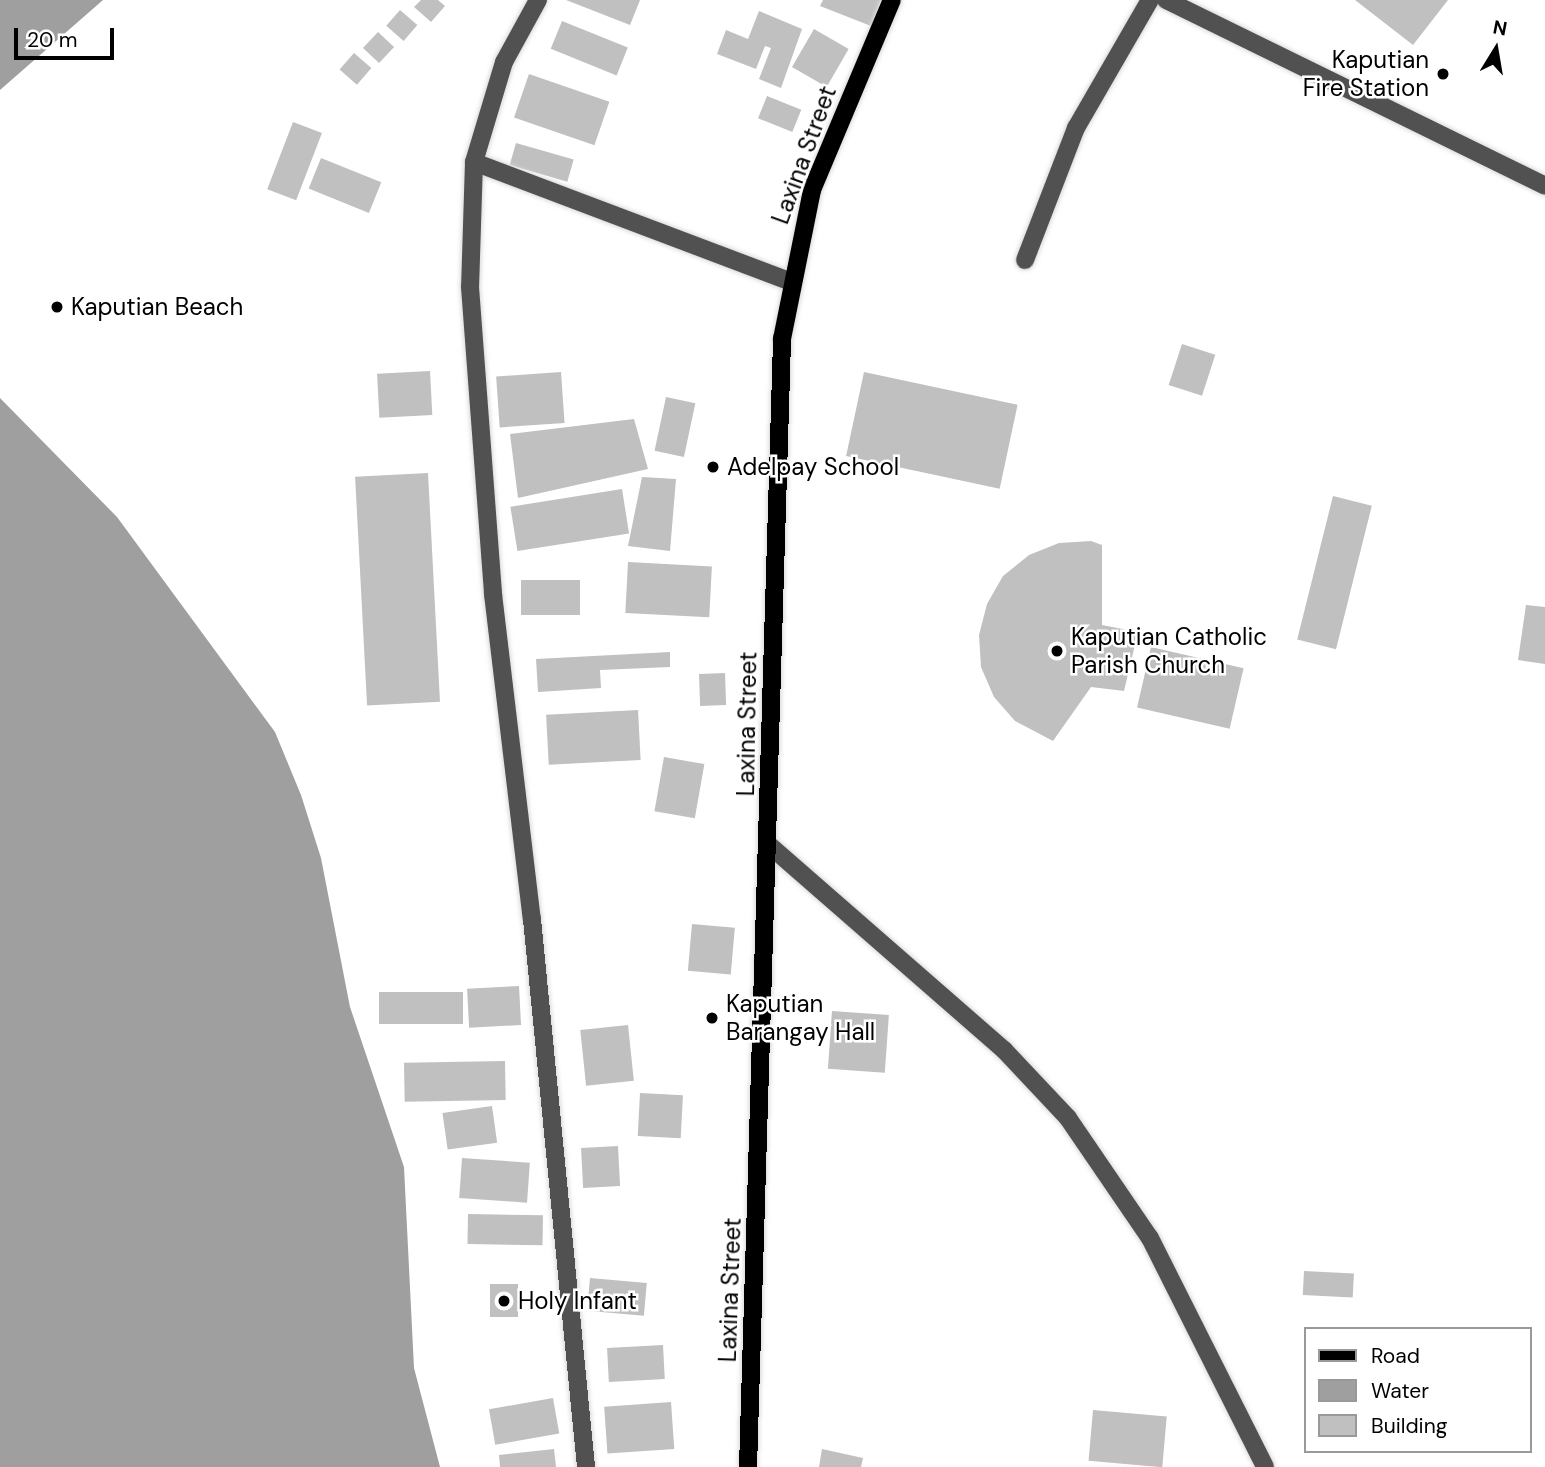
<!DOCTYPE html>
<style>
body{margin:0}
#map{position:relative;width:1545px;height:1467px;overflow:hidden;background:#fff;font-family:"DM Sans",sans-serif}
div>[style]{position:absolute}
.water>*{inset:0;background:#9f9f9f}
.building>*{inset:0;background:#c0c0c0;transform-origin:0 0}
.roads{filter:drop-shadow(0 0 2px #dbdbdb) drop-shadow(0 0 2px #dbdbdb)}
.minor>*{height:18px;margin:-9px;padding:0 9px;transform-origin:9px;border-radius:9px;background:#515151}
.major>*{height:18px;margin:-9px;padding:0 9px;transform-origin:9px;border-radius:9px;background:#000}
.dots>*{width:19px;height:19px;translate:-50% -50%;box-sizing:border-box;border:4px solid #fff;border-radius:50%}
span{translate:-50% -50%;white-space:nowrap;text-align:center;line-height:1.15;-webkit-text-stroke:5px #fff;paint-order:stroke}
.poi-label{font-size:24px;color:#000}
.right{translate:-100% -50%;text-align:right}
.left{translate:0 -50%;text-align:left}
.street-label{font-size:24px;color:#000}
.legend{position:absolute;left:1304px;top:1327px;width:228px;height:126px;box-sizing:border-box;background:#fff;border:2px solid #999;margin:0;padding:9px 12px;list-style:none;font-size:21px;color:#000}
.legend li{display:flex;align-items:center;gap:14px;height:35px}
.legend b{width:35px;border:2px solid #999}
.north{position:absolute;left:1461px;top:14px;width:70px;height:70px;-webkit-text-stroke:5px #fff;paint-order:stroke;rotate:11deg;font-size:19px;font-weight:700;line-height:28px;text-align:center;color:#000}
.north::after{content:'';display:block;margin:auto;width:24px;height:32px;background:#000;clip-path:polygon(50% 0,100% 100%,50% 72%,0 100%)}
.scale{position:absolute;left:14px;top:28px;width:100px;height:32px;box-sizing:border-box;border:4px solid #000;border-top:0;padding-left:9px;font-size:21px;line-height:24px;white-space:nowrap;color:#000;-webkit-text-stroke:5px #fff;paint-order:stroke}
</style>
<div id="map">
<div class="water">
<i style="clip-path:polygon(0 0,103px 0,0 90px)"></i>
<i style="clip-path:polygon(0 398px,117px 517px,275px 732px,301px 795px,321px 858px,350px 1007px,404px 1167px,414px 1368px,440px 1467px,0 1467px)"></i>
</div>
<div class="building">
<i style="clip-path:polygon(421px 0,438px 0,445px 6px,431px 22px,414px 7px)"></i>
<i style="clip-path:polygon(566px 0,640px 0,630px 25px)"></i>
<i style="clip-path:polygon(823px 0,881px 0,871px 26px,820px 6px)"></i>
<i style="clip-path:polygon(1355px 0,1448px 0,1413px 45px)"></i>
<i style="left:400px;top:10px;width:23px;height:21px;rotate:41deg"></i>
<i style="clip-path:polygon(759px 11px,802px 29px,781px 88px,759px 79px,771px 48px,765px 46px,756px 69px,717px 54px,726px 30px,748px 39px)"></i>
<i style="left:562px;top:21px;width:71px;height:30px;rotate:22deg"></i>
<i style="left:814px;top:29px;width:40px;height:44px;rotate:30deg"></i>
<i style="left:378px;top:32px;width:22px;height:22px;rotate:43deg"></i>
<i style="left:354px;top:53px;width:23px;height:22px;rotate:41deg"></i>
<i style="left:529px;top:74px;width:85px;height:46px;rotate:19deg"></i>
<i style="left:767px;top:96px;width:37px;height:24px;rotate:22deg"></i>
<i style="left:293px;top:122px;width:31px;height:72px;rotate:21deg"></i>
<i style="left:516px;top:143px;width:60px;height:23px;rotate:16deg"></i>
<i style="left:321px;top:158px;width:65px;height:33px;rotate:22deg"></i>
<i style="left:1182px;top:344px;width:35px;height:43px;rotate:18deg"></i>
<i style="left:430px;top:371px;width:44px;height:53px;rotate:87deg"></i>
<i style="left:561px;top:372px;width:51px;height:65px;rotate:86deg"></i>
<i style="left:864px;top:372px;width:157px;height:86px;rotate:12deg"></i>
<i style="left:666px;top:397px;width:30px;height:55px;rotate:12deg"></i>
<i style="clip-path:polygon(634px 419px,648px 469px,518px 498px,510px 434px)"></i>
<i style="left:428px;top:473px;width:229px;height:73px;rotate:87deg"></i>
<i style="clip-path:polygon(642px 477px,676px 479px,670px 551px,628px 546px)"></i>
<i style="left:622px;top:489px;width:45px;height:113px;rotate:81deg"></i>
<i style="left:1333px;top:496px;width:40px;height:148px;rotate:14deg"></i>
<i style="clip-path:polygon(1091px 541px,1102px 545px,1102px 625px,1138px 632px,1124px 691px,1091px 687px,1053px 741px,1015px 721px,994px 697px,981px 667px,979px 635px,987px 604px,1003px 576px,1029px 555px,1059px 543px)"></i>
<i style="left:628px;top:562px;width:84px;height:51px;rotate:3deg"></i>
<i style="left:521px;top:580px;width:59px;height:35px"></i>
<i style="clip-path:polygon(1526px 605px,1545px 607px,1545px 664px,1518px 660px)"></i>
<i style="left:1151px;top:647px;width:95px;height:62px;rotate:13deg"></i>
<i style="clip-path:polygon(670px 652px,670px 667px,600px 670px,601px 688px,538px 692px,536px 659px)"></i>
<i style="left:725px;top:673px;width:32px;height:26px;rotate:88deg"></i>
<i style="left:638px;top:710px;width:50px;height:92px;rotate:87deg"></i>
<i style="left:664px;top:757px;width:41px;height:55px;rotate:10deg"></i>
<i style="left:692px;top:924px;width:43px;height:47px;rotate:5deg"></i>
<i style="left:519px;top:986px;width:39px;height:52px;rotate:87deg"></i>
<i style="left:379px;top:992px;width:84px;height:32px"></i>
<i style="left:832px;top:1011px;width:57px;height:58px;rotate:4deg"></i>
<i style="left:628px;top:1025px;width:56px;height:48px;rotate:84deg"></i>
<i style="left:505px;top:1061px;width:39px;height:101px;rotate:89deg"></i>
<i style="left:640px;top:1093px;width:43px;height:43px;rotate:3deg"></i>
<i style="left:492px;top:1106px;width:37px;height:50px;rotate:82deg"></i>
<i style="left:618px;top:1146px;width:40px;height:37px;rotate:87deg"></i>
<i style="left:462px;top:1158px;width:68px;height:40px;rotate:4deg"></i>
<i style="left:468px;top:1214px;width:75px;height:30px;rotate:1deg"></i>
<i style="left:1304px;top:1271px;width:50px;height:24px;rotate:3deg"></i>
<i style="left:590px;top:1278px;width:57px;height:33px;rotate:5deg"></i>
<i style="left:518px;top:1284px;width:33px;height:28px;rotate:90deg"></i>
<i style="left:663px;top:1345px;width:34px;height:56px;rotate:87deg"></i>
<i style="left:553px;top:1398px;width:36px;height:65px;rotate:80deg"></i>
<i style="left:671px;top:1402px;width:47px;height:67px;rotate:86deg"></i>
<i style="left:1093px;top:1410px;width:74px;height:51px;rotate:5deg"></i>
<i style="clip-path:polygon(554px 1449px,556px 1467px,500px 1467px,499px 1455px)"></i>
<i style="clip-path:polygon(822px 1449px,863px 1458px,861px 1467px,819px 1467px)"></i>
</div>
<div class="roads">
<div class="minor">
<i style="left:538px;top:0;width:71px;rotate:118.7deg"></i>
<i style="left:504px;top:62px;width:104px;rotate:106.7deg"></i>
<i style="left:474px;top:162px;width:125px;rotate:91.8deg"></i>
<i style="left:470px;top:287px;width:308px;rotate:85.7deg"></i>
<i style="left:493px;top:594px;width:327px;rotate:83.2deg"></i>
<i style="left:532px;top:919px;width:551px;rotate:84.37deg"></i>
<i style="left:1166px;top:0;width:422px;rotate:26.1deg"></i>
<i style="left:474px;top:162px;width:339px;rotate:20.7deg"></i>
<i style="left:1025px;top:260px;width:142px;rotate:-68.9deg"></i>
<i style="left:1076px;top:128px;width:148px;rotate:-60deg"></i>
<i style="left:769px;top:845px;width:312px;rotate:41.1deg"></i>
<i style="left:1004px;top:1050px;width:93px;rotate:46.7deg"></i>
<i style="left:1068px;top:1118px;width:145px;rotate:55.7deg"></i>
<i style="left:1150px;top:1238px;width:256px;rotate:63.3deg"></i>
</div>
<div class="major">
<i style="left:748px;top:1467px;width:1129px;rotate:-88.27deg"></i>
<i style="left:782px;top:339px;width:152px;rotate:-78.6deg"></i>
<i style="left:812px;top:190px;width:206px;rotate:-67.2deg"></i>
</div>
</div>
<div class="dots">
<i style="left:1443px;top:74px;background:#000"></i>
<i style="left:57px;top:307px;background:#000"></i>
<i style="left:713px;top:467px;background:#000"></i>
<i style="left:1057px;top:651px;background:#000"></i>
<i style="left:712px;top:1018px;background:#000"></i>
<i style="left:504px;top:1301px;background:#000"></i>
</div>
<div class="poi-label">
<span class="right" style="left:1429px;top:74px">Kaputian<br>Fire Station</span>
<span class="left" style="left:71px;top:307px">Kaputian Beach</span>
<span class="left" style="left:727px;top:467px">Adelpay School</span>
<span class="left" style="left:1071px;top:651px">Kaputian Catholic<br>Parish Church</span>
<span class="left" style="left:726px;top:1018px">Kaputian<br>Barangay Hall</span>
<span class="left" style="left:518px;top:1301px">Holy Infant</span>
</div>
<div class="street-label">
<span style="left:804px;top:155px;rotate:-70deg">Laxina Street</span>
<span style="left:747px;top:724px;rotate:-89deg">Laxina Street</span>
<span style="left:730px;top:1290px;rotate:-88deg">Laxina Street</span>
</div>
<ul class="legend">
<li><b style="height:9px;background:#000"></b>Road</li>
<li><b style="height:19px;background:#9f9f9f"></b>Water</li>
<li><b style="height:19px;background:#c0c0c0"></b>Building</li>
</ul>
<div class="north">N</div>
<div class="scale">20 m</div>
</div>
